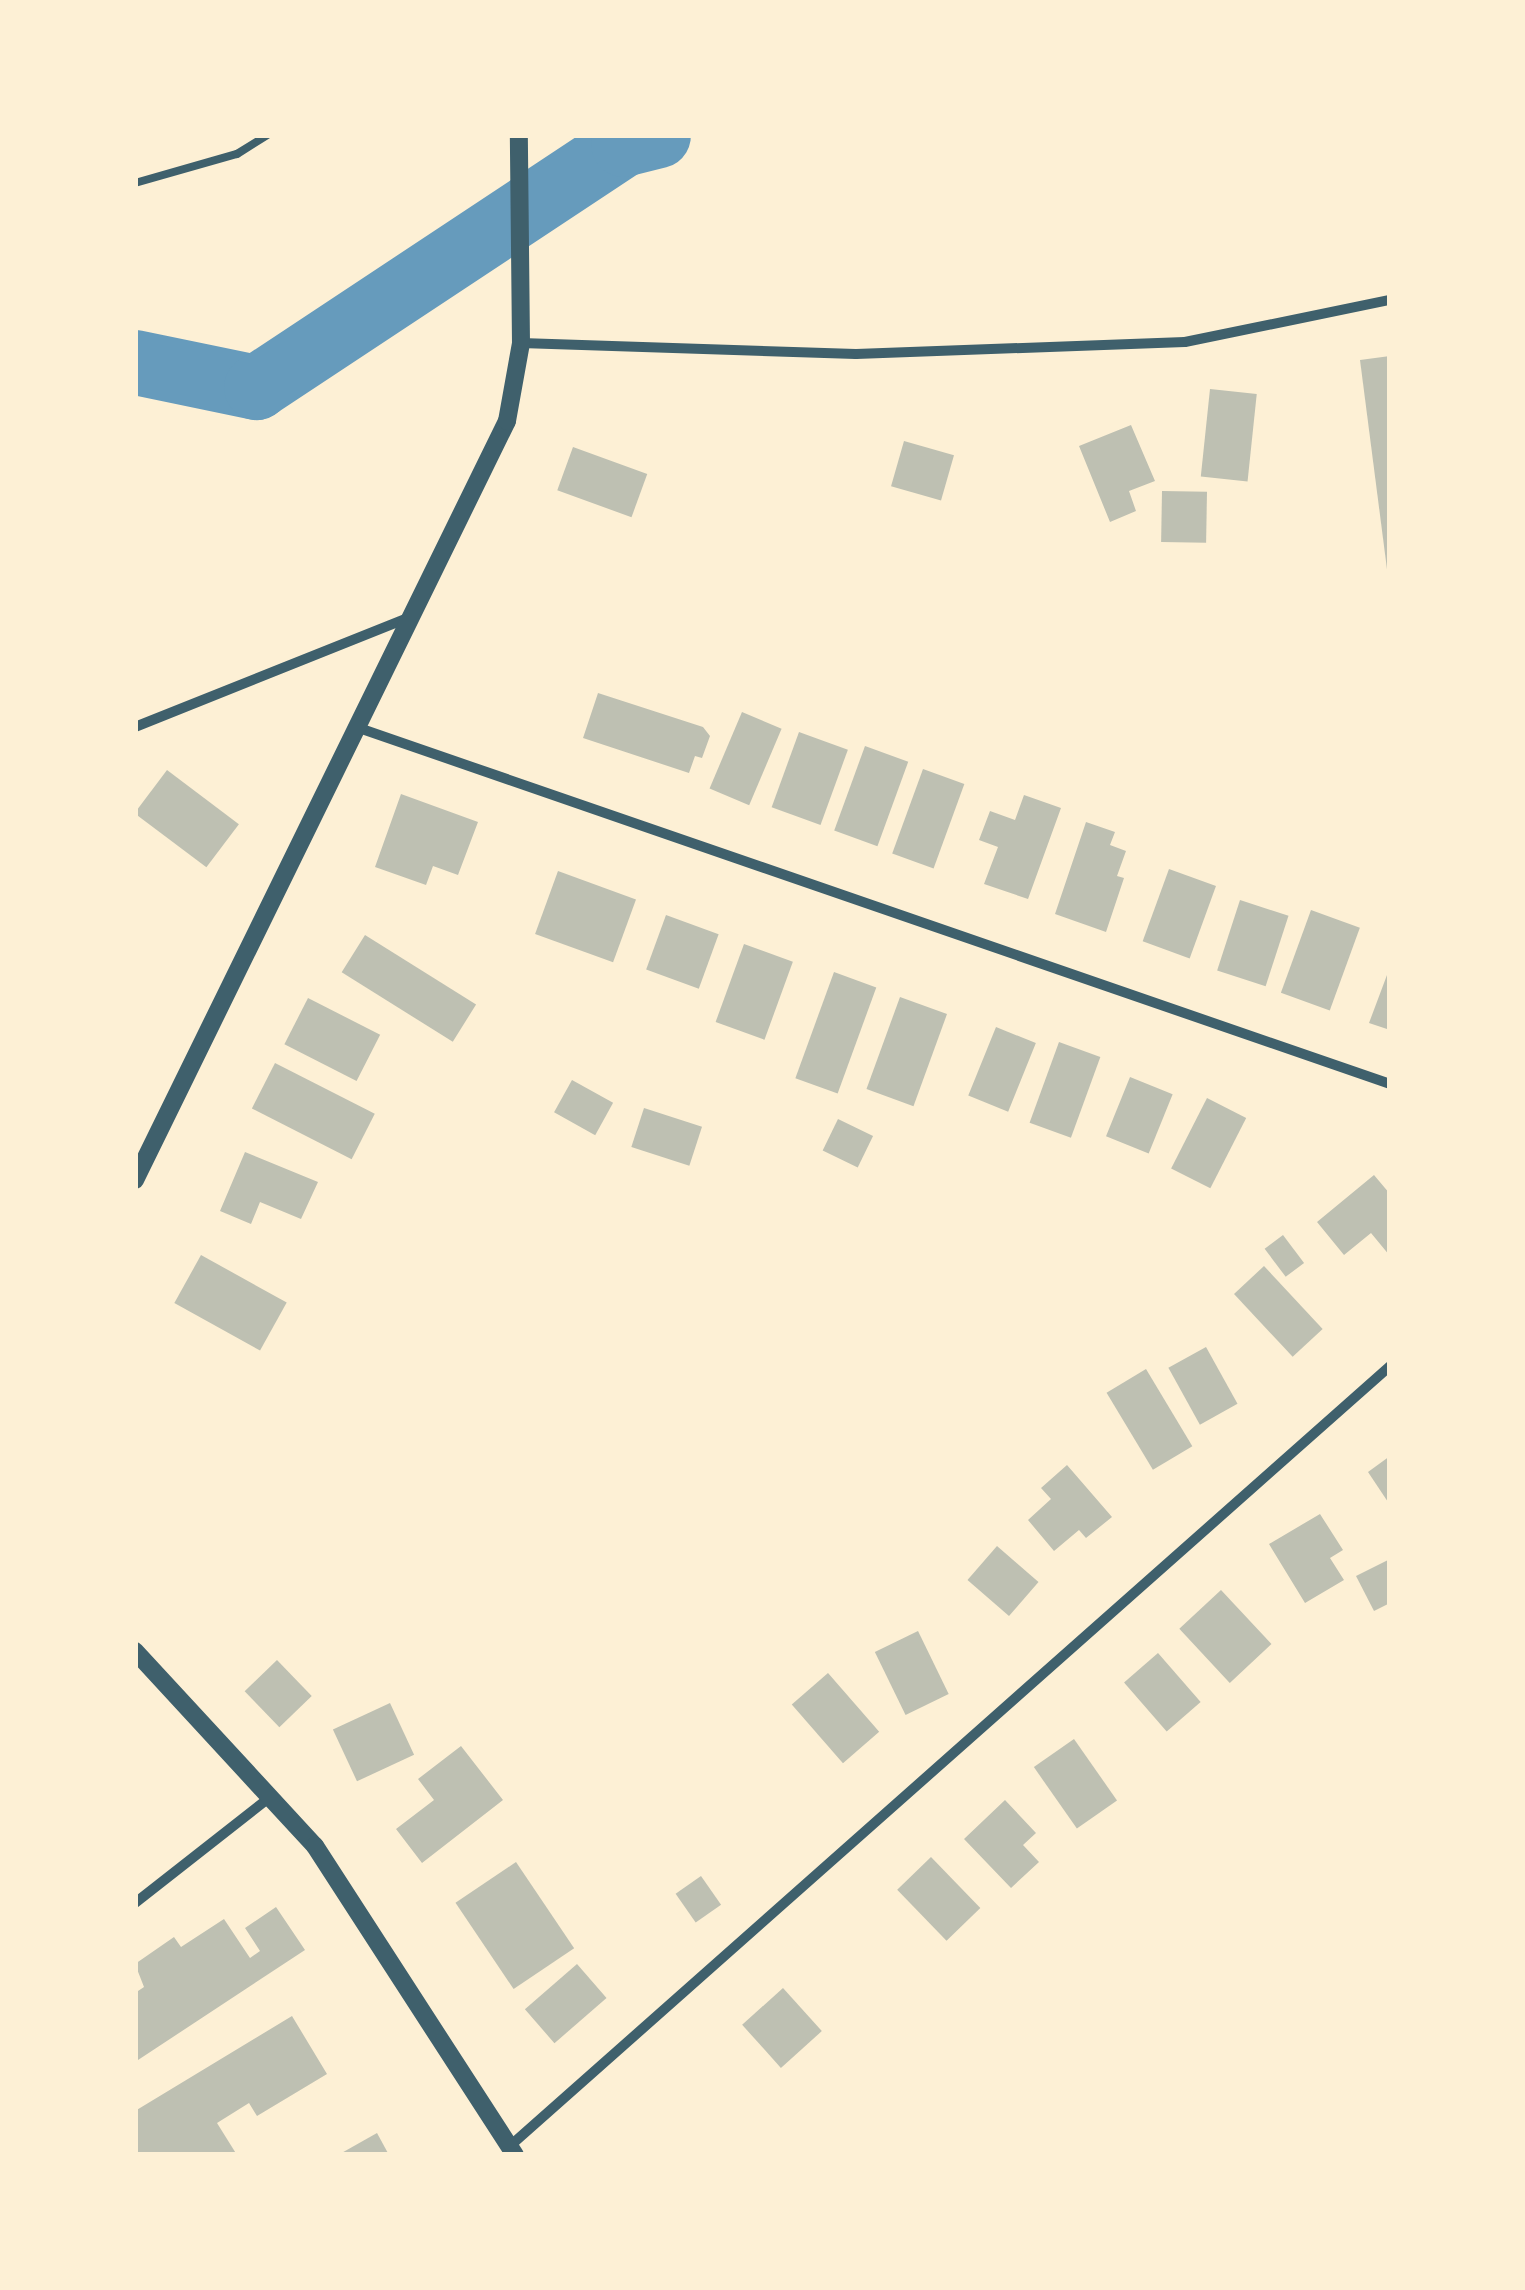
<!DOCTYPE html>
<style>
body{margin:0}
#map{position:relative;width:1525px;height:2290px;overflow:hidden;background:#fdf0d5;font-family:Mulish,sans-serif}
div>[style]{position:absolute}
.river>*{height:65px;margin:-32.5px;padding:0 32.5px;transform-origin:32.5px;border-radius:32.5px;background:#669bbc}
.building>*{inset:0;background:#bec0b2;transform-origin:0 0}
.service>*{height:8px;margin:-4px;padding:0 4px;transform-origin:4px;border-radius:4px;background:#3f606c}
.minor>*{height:10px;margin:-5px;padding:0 5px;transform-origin:5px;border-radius:5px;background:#3f606c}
.tertiary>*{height:18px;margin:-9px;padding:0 9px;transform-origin:9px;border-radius:9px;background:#3f606c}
span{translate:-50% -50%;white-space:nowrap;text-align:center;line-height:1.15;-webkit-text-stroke:8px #fdf0d5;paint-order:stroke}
.frame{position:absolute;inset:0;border:138px solid #fdf0d5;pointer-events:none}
</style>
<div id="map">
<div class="river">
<i style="left:135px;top:362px;width:124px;rotate:11.7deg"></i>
<i style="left:256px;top:387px;width:440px;rotate:-33.5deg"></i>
<i style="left:623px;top:144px;width:36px;rotate:-14deg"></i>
</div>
<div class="building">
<i style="clip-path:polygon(1390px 356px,1390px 577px,1388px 577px,1360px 360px)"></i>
<i style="left:1210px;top:389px;width:47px;height:88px;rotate:6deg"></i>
<i style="clip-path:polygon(1131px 425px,1155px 481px,1129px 491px,1136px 511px,1110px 522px,1079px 446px)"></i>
<i style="left:904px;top:441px;width:52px;height:47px;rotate:16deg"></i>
<i style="left:573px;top:447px;width:79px;height:46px;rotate:20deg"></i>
<i style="left:1162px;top:491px;width:45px;height:51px;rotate:1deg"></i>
<i style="clip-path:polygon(598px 693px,703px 727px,710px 736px,702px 758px,695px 756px,689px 773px,583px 738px)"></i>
<i style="left:742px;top:712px;width:43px;height:83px;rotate:23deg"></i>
<i style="left:799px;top:732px;width:52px;height:80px;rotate:20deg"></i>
<i style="left:865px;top:746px;width:46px;height:90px;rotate:20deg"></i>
<i style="left:923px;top:769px;width:44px;height:90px;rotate:20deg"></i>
<i style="left:167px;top:770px;width:90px;height:54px;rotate:37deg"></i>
<i style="clip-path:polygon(401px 794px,478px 822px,458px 875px,433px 866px,426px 885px,375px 867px)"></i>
<i style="clip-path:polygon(1024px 795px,1061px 808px,1028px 899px,984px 884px,998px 847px,979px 840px,990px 811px,1015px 820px)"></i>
<i style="clip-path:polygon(1086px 822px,1115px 832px,1110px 845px,1126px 851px,1117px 876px,1124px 878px,1106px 932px,1055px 914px)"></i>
<i style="left:1169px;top:869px;width:50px;height:77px;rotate:20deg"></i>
<i style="left:558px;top:871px;width:83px;height:67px;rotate:20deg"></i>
<i style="left:1240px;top:900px;width:51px;height:74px;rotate:18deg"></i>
<i style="left:1311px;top:910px;width:52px;height:88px;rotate:20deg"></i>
<i style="left:666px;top:915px;width:56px;height:58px;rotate:20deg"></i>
<i style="left:365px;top:935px;width:131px;height:44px;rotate:32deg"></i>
<i style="left:744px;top:944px;width:52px;height:83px;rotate:20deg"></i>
<i style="clip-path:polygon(1390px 967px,1390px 1030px,1369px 1023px)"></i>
<i style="left:834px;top:972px;width:45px;height:113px;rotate:20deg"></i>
<i style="left:900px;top:997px;width:50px;height:98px;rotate:20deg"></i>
<i style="left:308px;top:998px;width:81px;height:52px;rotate:27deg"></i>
<i style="left:996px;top:1027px;width:43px;height:74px;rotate:22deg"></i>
<i style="left:1059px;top:1042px;width:44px;height:86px;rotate:20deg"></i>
<i style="left:275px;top:1063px;width:112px;height:51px;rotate:27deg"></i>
<i style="left:1130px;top:1077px;width:46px;height:64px;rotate:22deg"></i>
<i style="left:572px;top:1080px;width:47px;height:37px;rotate:29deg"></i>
<i style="left:1207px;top:1098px;width:44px;height:79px;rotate:27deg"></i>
<i style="left:644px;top:1108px;width:61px;height:41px;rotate:18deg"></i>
<i style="left:838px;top:1119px;width:39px;height:35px;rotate:26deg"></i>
<i style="clip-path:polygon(245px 1152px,318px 1182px,301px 1219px,260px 1202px,251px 1224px,220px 1211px)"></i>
<i style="clip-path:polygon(1374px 1175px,1390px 1194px,1390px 1256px,1371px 1233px,1344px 1255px,1317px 1222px)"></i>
<i style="left:1283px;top:1235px;width:35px;height:23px;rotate:53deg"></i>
<i style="left:201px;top:1255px;width:98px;height:55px;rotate:29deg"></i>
<i style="left:1264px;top:1266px;width:86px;height:41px;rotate:47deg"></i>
<i style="left:1206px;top:1347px;width:65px;height:43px;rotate:61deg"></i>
<i style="left:1146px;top:1369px;width:90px;height:46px;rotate:59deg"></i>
<i style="clip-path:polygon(1390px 1456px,1390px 1505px,1368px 1472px)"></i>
<i style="clip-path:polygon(1067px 1465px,1112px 1517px,1086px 1538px,1079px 1530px,1054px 1551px,1028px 1520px,1051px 1499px,1041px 1488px)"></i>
<i style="clip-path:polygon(1320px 1514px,1343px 1550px,1330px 1558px,1344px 1580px,1305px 1603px,1269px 1544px)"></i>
<i style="left:997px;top:1546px;width:55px;height:45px;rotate:41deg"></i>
<i style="clip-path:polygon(1390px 1559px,1390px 1603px,1374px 1611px,1356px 1576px)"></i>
<i style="left:1221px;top:1590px;width:74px;height:57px;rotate:47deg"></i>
<i style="left:918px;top:1631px;width:70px;height:48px;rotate:64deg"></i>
<i style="left:1158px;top:1653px;width:65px;height:45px;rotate:49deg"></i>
<i style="left:277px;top:1660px;width:50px;height:45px;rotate:46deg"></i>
<i style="left:828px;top:1673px;width:78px;height:48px;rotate:49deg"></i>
<i style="left:390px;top:1703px;width:57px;height:63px;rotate:65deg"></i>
<i style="left:1074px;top:1739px;width:75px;height:49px;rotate:55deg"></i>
<i style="clip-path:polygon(461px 1746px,503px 1800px,422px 1863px,396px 1829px,434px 1800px,418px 1779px)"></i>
<i style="clip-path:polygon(1005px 1800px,1036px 1833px,1023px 1845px,1039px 1862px,1011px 1888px,964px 1839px)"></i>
<i style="left:931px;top:1857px;width:71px;height:47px;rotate:46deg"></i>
<i style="left:516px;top:1862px;width:104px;height:73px;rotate:56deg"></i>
<i style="left:701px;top:1876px;width:35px;height:31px;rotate:55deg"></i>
<i style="clip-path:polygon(276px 1907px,305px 1950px,135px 2062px,135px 1993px,144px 1987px,135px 1964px,174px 1937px,181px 1947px,224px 1919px,250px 1958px,260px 1951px,245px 1928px)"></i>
<i style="left:577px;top:1964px;width:45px;height:69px;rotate:49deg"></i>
<i style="left:783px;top:1988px;width:58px;height:55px;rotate:48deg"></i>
<i style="clip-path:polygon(292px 2016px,327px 2074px,257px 2116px,249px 2103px,217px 2123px,237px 2155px,135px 2155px,135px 2111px)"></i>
<i style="clip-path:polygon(377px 2133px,389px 2155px,338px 2155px)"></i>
</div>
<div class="service">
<i style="left:135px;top:183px;width:106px;rotate:-15.9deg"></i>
<i style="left:237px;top:154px;width:36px;rotate:-32deg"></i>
</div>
<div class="minor">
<i style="left:521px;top:343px;width:335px;rotate:1.9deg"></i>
<i style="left:856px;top:354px;width:329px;rotate:-2.1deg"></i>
<i style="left:1185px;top:342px;width:209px;rotate:-11.6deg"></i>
<i style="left:135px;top:727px;width:296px;rotate:-21.8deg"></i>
<i style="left:359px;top:728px;width:1091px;rotate:19.05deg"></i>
<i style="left:135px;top:1903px;width:172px;rotate:-38.1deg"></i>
<i style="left:510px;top:2146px;width:1176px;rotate:-41.55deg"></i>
</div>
<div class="tertiary">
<i style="left:135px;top:1180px;width:845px;rotate:-63.89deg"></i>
<i style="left:507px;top:421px;width:79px;rotate:-79.8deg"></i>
<i style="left:521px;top:343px;width:208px;rotate:-90.6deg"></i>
<i style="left:135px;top:1651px;width:265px;rotate:47.3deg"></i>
<i style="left:315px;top:1846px;width:368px;rotate:57.1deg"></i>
</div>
<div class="frame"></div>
</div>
